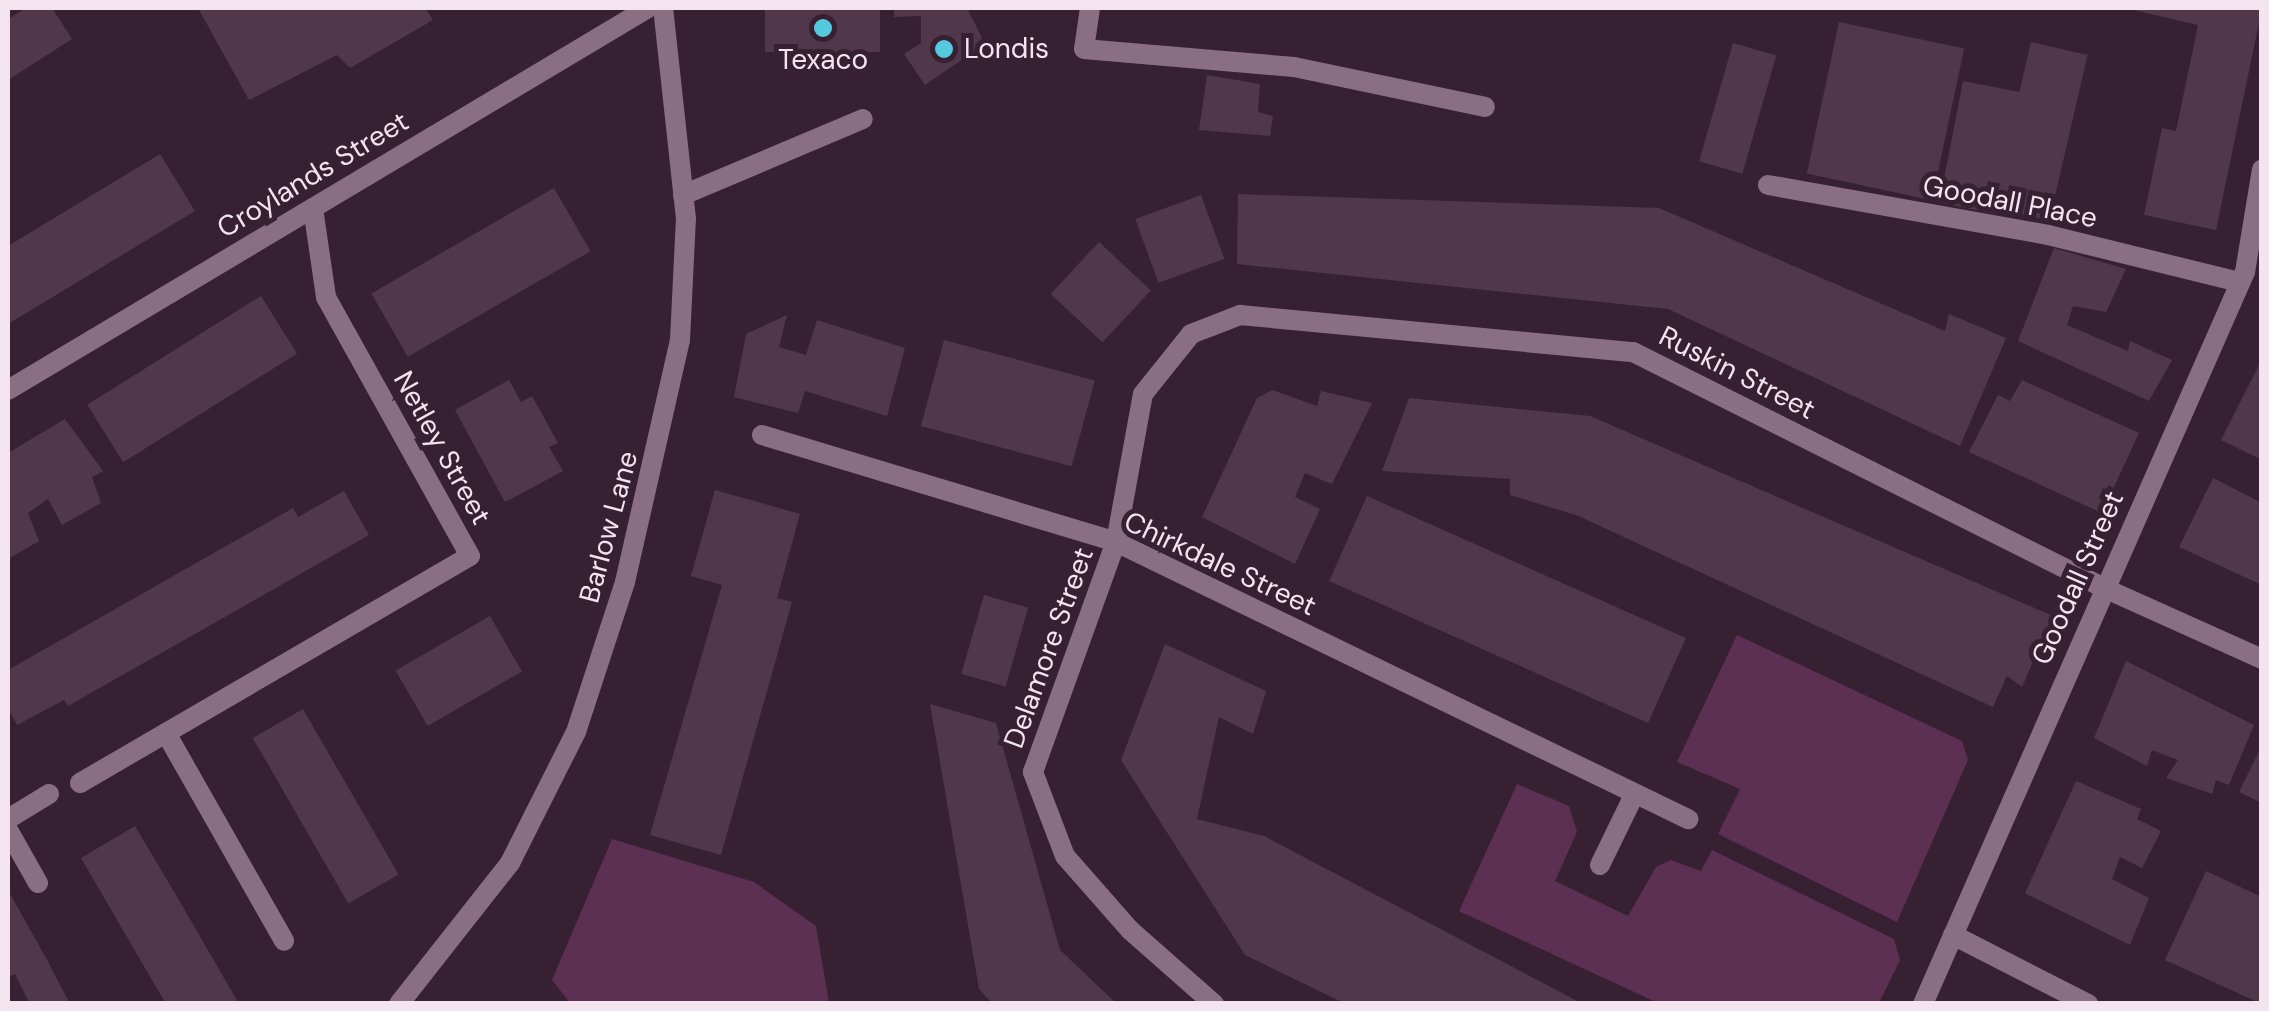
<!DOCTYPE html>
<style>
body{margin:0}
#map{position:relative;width:2269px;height:1011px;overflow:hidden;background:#382033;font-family:"DM Sans",sans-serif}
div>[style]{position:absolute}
.green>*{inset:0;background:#5b3052}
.building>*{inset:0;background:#50374a;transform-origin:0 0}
.service>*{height:20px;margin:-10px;padding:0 10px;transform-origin:10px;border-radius:10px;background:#8a6f83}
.minor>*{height:20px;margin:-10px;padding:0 10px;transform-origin:10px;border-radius:10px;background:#8a6f83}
.tertiary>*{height:20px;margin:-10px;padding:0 10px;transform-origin:10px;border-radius:10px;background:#8a6f83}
.dots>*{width:28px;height:28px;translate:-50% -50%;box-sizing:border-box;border:5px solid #382033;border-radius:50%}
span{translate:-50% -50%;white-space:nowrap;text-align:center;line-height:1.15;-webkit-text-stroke:10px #382033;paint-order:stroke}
.poi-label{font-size:28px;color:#f4e4f0}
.left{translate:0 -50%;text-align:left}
.street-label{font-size:28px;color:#f4e4f0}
.frame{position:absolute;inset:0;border:10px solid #f4e4f0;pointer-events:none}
</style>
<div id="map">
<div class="green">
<i style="clip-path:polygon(1737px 635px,1962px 741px,1968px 760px,1897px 922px,1718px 834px,1740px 789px,1677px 762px)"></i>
<i style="clip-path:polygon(1517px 784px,1569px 806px,1577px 832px,1555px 881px,1628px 916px,1656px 867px,1671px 860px,1701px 871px,1712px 850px,1894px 939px,1900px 960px,1879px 1003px,1658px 1003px,1459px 911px)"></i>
<i style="clip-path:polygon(612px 839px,754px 882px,816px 926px,829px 1003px,570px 1003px,552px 980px)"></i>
</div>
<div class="building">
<i style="clip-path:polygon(26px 8px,52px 8px,72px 39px,8px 80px,8px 19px)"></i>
<i style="clip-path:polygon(198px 8px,425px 8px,433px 20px,350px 68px,337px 55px,249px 100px)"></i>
<i style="left:765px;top:8px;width:115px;height:44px"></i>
<i style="clip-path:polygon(894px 8px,967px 8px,985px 44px,925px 85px,904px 54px,921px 43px,921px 16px,894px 17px)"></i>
<i style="clip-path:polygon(2125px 8px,2262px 8px,2216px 230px,2144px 215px,2162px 128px,2176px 131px,2198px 25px)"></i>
<i style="left:1839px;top:22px;width:128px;height:155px;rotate:12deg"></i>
<i style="left:2031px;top:42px;width:58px;height:170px;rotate:13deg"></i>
<i style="left:1733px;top:43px;width:45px;height:123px;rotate:16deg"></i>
<i style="clip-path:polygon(1207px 75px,1260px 84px,1258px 112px,1273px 116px,1270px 136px,1199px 130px)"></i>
<i style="left:1963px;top:81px;width:58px;height:124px;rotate:11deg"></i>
<i style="clip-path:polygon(160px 154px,195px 211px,8px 324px,8px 246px)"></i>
<i style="left:554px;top:188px;width:73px;height:211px;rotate:60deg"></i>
<i style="clip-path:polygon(1238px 194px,1659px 208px,1945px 331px,1949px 314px,2006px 338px,1960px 446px,1668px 309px,1237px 264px)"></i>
<i style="left:1201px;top:195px;width:68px;height:70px;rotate:70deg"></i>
<i style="left:1099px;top:242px;width:71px;height:71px;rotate:43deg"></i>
<i style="clip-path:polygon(2054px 248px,2126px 269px,2106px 312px,2073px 306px,2067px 325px,2128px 351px,2130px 341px,2172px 360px,2149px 401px,2018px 341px)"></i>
<i style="left:261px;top:296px;width:68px;height:205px;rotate:58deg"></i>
<i style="clip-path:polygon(787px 315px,779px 347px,806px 355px,817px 320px,905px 348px,887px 416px,805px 391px,798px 413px,734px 397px,746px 334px)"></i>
<i style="left:944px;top:340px;width:156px;height:89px;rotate:15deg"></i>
<i style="clip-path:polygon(2262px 359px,2262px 460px,2221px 440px)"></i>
<i style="clip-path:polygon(509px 380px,521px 402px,532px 396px,558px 443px,549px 447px,563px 471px,505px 502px,455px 410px)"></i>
<i style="clip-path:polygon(2022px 380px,2139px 433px,2102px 513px,1969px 452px,1998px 395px,2010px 401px)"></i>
<i style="clip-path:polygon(1272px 390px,1317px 406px,1321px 391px,1372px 403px,1332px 484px,1305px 473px,1295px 497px,1320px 509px,1295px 564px,1202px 517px,1257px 398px)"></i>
<i style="clip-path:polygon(1409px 398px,1590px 416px,2053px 616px,2022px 687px,2007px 676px,1993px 707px,1576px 515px,1510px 495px,1510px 479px,1382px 471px)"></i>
<i style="clip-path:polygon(65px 419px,103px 471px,92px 477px,101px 503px,62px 525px,48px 499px,28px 513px,39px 541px,8px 559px,8px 453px)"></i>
<i style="clip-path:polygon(2213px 478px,2262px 503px,2262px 585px,2179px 547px)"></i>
<i style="clip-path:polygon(715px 490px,800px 514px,777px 598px,792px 602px,721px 855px,650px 835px,722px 585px,691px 576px)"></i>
<i style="clip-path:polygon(344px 491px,369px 535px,68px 706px,64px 700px,17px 725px,8px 708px,8px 670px,293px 508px,298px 517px)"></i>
<i style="left:1367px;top:496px;width:349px;height:93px;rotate:24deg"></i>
<i style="left:984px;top:595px;width:46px;height:82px;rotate:16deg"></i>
<i style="left:490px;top:616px;width:64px;height:109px;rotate:60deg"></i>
<i style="clip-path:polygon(1165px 644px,1266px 691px,1253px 734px,1219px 717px,1197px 819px,1264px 836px,1583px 1004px,1346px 1004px,1245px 955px,1121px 760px)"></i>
<i style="clip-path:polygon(2126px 661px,2254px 725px,2229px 785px,2216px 780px,2212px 794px,2166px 778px,2178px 760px,2152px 750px,2147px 766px,2094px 738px)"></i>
<i style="clip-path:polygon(930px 704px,996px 723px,1060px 950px,1117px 1004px,993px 1004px,979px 989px)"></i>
<i style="left:303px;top:709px;width:191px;height:58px;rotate:60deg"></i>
<i style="clip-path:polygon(2262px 745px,2262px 803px,2239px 792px)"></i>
<i style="clip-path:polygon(2076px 781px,2141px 809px,2137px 819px,2161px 831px,2142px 868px,2120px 857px,2112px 879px,2149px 898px,2130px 945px,2025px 893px)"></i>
<i style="clip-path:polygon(135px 826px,186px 912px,239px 1004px,166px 1004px,106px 901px,81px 858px)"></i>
<i style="clip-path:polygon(2206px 871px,2262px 897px,2262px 1004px,2165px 960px)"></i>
<i style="clip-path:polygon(8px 890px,47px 960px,70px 1004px,30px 1004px,15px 974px,8px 977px)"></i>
</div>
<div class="service">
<i style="left:1090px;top:8px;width:41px;rotate:98.3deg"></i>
<i style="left:1084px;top:49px;width:211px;rotate:4.9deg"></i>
<i style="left:1294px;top:67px;width:195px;rotate:11.8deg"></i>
<i style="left:1768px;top:185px;width:284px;rotate:10.1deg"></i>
<i style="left:2048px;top:235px;width:198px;rotate:13.8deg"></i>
<i style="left:683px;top:195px;width:195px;rotate:-22.9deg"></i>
</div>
<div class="minor">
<i style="left:8px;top:390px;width:745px;rotate:-30.83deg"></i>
<i style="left:762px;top:435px;width:370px;rotate:16.8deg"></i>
<i style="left:1116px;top:542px;width:636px;rotate:25.84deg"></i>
<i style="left:166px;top:733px;width:239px;rotate:60.4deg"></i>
<i style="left:80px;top:783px;width:451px;rotate:-30.2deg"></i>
<i style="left:470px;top:556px;width:296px;rotate:-119.1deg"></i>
<i style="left:326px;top:297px;width:90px;rotate:-98.3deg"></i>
<i style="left:8px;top:819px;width:48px;rotate:-31.4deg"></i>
<i style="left:8px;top:830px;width:61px;rotate:60.5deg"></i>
<i style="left:1600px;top:865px;width:78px;rotate:-64.1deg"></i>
<i style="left:1953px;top:935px;width:152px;rotate:27.1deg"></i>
<i style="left:1214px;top:1004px;width:112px;rotate:-138.6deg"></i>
<i style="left:1130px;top:930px;width:98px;rotate:-131.3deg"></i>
<i style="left:1065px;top:856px;width:90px;rotate:-110.9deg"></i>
<i style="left:1033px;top:772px;width:245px;rotate:-70.2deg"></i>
<i style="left:1116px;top:542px;width:150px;rotate:-79.7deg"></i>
<i style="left:1143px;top:394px;width:77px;rotate:-51.3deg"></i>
<i style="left:1191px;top:334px;width:53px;rotate:-21.2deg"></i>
<i style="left:1240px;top:315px;width:395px;rotate:5.4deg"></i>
<i style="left:1633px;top:352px;width:527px;rotate:26.61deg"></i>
<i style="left:2104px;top:588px;width:173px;rotate:24.2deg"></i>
<i style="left:1923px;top:1004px;width:800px;rotate:-66.26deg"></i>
<i style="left:2245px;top:272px;width:104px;rotate:-80.6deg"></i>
</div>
<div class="tertiary">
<i style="left:399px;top:1004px;width:179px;rotate:-51.8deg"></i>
<i style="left:510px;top:863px;width:147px;rotate:-63.3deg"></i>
<i style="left:576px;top:732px;width:158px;rotate:-71.9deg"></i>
<i style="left:625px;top:582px;width:248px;rotate:-77.2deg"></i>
<i style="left:680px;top:340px;width:121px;rotate:-87.2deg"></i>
<i style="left:686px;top:219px;width:212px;rotate:-96.2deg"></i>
</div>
<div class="dots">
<i style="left:823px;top:28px;background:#55cadf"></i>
<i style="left:944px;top:49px;background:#55cadf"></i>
</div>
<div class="poi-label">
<span class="left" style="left:964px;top:49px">Londis</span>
<span style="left:823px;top:60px">Texaco</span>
</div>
<div class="street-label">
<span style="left:313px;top:175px;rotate:-31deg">Croylands Street</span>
<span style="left:2010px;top:202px;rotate:11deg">Goodall Place</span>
<span style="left:1737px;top:373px;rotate:27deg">Ruskin Street</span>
<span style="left:442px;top:448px;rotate:61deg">Netley Street</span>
<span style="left:609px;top:527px;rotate:-75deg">Barlow Lane</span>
<span style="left:1220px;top:564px;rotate:25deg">Chirkdale Street</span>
<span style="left:2078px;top:578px;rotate:-66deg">Goodall Street</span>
<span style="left:1049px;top:648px;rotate:-70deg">Delamore Street</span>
</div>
<div class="frame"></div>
</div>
